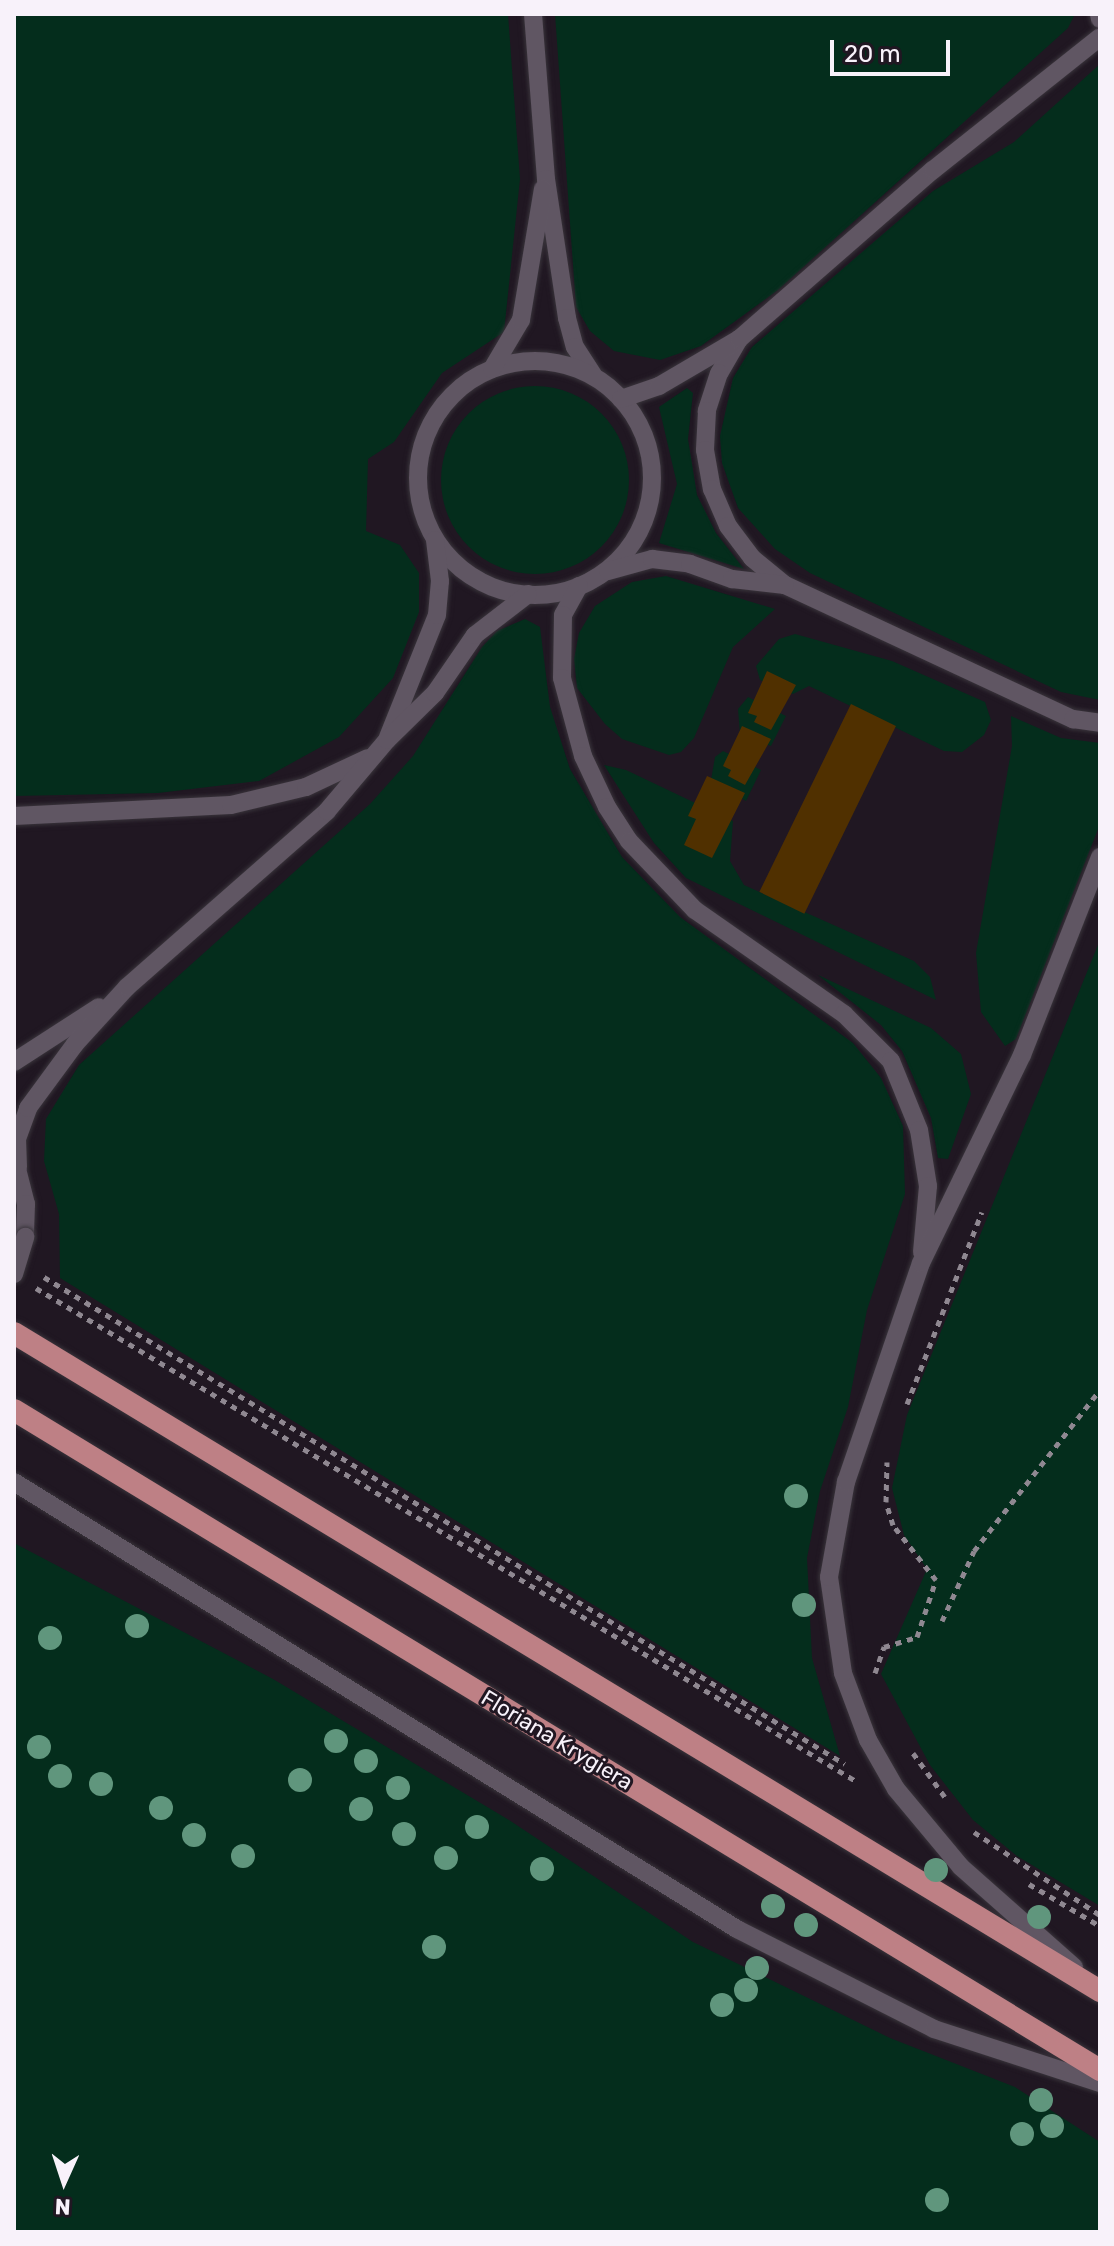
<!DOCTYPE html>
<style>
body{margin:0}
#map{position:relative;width:1114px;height:2246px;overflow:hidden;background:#201722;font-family:Rubik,sans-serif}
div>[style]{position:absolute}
.green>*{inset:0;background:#042d1c}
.round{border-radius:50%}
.building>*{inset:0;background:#503000;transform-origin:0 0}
.path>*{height:5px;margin-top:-2.5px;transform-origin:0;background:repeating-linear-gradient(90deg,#8f8891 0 6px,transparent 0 12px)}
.roads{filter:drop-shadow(0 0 2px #39343b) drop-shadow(0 0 2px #39343b)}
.service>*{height:18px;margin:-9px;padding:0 9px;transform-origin:9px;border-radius:9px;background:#605663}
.service>.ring{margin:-9px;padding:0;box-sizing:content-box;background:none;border:18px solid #605663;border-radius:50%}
.primary>*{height:22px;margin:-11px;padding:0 11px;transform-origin:11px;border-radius:11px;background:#be8085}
.bridges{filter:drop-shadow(0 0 2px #39343b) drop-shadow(0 0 2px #39343b)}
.service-bridge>*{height:18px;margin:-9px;padding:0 9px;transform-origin:9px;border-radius:9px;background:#605663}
.trees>*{width:24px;height:24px;margin:-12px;border-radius:50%;background:#60967d}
span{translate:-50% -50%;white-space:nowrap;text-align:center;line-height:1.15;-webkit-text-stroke:6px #201722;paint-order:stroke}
.street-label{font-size:22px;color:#f8f2fa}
.frame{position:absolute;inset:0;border:16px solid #f8f2fa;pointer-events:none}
.north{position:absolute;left:24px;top:2142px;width:80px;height:80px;-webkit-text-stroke:6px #201722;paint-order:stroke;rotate:183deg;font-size:22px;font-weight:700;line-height:32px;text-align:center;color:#f8f2fa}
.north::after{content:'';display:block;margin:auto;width:28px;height:36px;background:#f8f2fa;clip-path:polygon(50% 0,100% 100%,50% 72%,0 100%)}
.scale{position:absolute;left:830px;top:40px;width:120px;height:36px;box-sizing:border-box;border:4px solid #f8f2fa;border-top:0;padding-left:10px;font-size:24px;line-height:28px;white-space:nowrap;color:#f8f2fa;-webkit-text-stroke:6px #201722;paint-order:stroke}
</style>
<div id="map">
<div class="green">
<i style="clip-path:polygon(14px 14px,508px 14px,520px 179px,504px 332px,442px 373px,394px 442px,368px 459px,366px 531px,400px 545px,419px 573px,419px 612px,393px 678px,339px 737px,259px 781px,158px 793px,14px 796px)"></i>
<i style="clip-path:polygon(555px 14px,1075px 14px,1068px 28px,778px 290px,701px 346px,660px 360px,614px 351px,590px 331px,576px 307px)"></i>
<i style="clip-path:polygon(1100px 64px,1100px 700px,1061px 692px,810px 573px,775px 549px,738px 508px,722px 463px,720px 436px,733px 378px,752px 347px,933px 191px,1014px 142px)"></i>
<i class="round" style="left:441px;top:386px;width:188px;height:188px"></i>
<i style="clip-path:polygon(687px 388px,693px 393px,688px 439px,697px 495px,716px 533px,744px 569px,659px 543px,677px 484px,659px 407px)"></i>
<i style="clip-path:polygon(666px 576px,775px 609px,733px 647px,694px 738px,681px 752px,669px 755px,622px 739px,605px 724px,577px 688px,574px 659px,579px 633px,595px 606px,632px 582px)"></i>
<i style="clip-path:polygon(525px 619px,540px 627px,550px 707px,570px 769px,622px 857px,680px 917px,853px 1043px,881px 1078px,903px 1126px,905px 1194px,867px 1310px,848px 1407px,820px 1491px,807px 1558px,812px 1658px,840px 1756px,60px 1278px,59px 1214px,44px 1161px,46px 1119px,79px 1065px,370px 804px,413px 756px,482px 647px,497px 631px)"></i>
<i style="clip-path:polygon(795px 634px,892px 661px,985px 702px,991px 720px,984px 735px,962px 752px,944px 751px,809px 686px,793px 694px,760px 680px,756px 666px,779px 639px)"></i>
<i style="clip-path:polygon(748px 697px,786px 716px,771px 746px,740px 734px,738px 709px)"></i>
<i style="clip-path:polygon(1011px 716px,1061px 738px,1100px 743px,1100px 824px,1016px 1039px,1005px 1046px,981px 1012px,976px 953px,1012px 746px)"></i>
<i style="clip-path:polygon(723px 751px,761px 770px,746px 801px,711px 780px,715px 757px)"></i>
<i style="clip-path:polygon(604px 765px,626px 770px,733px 821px,730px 861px,744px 885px,914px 961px,930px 977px,936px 1000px,686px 878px,654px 843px)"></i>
<i style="clip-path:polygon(1100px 940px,1100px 1906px,1017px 1856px,973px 1820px,930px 1765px,881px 1674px,927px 1569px,904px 1535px,892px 1488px,907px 1415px)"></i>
<i style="clip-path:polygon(818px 975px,931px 1028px,961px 1054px,971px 1094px,948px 1159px,938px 1158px,931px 1118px,902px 1051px,881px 1025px)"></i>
<i style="clip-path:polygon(14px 1543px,273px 1679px,509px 1820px,693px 1942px,890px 2038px,1015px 2087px,1100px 2142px,1100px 2232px,14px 2232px)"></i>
</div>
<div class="building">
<i style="clip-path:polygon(767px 671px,796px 685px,771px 730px,754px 722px,757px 716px,748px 713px)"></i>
<i style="left:851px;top:704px;width:50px;height:209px;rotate:26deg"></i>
<i style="clip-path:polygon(742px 726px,771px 739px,745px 785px,728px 776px,731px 770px,723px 766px)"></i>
<i style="clip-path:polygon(707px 776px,745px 793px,712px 858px,684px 845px,696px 819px,688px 816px)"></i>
</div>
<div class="path">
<i style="left:44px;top:1277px;width:937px;rotate:31.3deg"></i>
<i style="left:36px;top:1288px;width:957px;rotate:31.02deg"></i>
<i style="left:907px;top:1404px;width:206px;rotate:-68.7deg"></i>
<i style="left:942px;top:1621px;width:77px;rotate:-65.4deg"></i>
<i style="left:974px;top:1551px;width:204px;rotate:-52deg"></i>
<i style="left:875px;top:1673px;width:28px;rotate:-71deg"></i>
<i style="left:884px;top:1647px;width:34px;rotate:-17deg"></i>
<i style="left:917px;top:1637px;width:60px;rotate:-71.6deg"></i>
<i style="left:936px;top:1580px;width:70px;rotate:-128deg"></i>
<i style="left:893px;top:1525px;width:24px;rotate:-107deg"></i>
<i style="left:886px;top:1502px;width:40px;rotate:-88.6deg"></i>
<i style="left:913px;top:1753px;width:54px;rotate:54deg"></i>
<i style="left:974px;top:1832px;width:151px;rotate:33.4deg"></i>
<i style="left:1029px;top:1884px;width:82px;rotate:30.6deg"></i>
</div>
<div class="roads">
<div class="service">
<i style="left:533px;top:14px;width:166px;rotate:85.5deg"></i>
<i style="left:546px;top:179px;width:141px;rotate:81.4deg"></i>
<i style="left:567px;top:318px;width:30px;rotate:75deg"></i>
<i style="left:575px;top:347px;width:35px;rotate:57deg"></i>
<i style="left:1099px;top:14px;width:5px;rotate:79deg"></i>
<i style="left:739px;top:339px;width:39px;rotate:120deg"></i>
<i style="left:719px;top:373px;width:40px;rotate:108deg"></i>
<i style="left:707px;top:411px;width:39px;rotate:93deg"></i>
<i style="left:705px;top:450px;width:40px;rotate:80deg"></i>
<i style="left:712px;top:489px;width:40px;rotate:66.6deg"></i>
<i style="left:728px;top:526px;width:40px;rotate:53deg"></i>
<i style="left:752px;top:558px;width:43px;rotate:39.3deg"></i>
<i style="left:785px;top:585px;width:318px;rotate:25deg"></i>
<i style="left:1073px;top:719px;width:27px;rotate:8deg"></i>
<i class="ring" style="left:418px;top:361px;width:216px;height:216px"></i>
<i style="left:492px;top:369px;width:57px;rotate:-59.4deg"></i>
<i style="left:521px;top:320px;width:133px;rotate:-80.5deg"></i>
<i style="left:621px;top:399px;width:40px;rotate:-18.9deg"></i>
<i style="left:659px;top:386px;width:93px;rotate:-30.4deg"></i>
<i style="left:739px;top:339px;width:257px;rotate:-41.1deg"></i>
<i style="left:933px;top:170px;width:213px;rotate:-38.5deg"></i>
<i style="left:608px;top:571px;width:46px;rotate:-15.3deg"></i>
<i style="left:652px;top:559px;width:38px;rotate:7deg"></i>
<i style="left:690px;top:564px;width:45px;rotate:19.7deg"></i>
<i style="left:732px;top:579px;width:53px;rotate:6.5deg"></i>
<i style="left:579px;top:586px;width:33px;rotate:119deg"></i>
<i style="left:563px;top:615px;width:63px;rotate:90.9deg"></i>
<i style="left:562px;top:678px;width:81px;rotate:74.9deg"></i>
<i style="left:583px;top:756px;width:56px;rotate:64.8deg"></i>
<i style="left:607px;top:807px;width:40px;rotate:57.1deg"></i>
<i style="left:629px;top:841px;width:95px;rotate:46.3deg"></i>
<i style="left:695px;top:910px;width:182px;rotate:34.9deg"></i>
<i style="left:844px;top:1014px;width:66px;rotate:45deg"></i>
<i style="left:891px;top:1061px;width:74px;rotate:67.9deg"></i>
<i style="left:919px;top:1130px;width:57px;rotate:80.9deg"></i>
<i style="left:928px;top:1186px;width:66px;rotate:95.2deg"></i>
<i style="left:388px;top:737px;width:131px;rotate:-68.1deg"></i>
<i style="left:437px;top:615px;width:34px;rotate:-85deg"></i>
<i style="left:440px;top:581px;width:41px;rotate:-97deg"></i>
<i style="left:14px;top:816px;width:217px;rotate:-2.9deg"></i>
<i style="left:231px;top:805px;width:77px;rotate:-13.5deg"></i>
<i style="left:306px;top:787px;width:68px;rotate:-25.1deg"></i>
<i style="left:14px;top:1062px;width:101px;rotate:-32.9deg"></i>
<i style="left:14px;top:1157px;width:49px;rotate:75.7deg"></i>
<i style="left:26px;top:1204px;width:33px;rotate:92deg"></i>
<i style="left:18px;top:1167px;width:28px;rotate:-92deg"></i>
<i style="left:17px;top:1139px;width:33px;rotate:-70deg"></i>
<i style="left:28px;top:1108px;width:79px;rotate:-53.7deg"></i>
<i style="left:75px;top:1044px;width:77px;rotate:-47.6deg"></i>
<i style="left:127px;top:987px;width:266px;rotate:-41.3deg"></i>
<i style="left:327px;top:811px;width:93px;rotate:-49.8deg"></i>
<i style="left:387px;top:740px;width:67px;rotate:-44.4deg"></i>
<i style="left:435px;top:693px;width:70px;rotate:-55.4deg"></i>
<i style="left:475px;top:635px;width:67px;rotate:-37.7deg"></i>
<i style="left:14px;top:1482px;width:850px;rotate:31.73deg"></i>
<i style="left:737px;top:1929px;width:221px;rotate:26.9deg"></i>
<i style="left:934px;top:2029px;width:175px;rotate:18deg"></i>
<i style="left:1074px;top:1967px;width:151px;rotate:-138.5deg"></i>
<i style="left:961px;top:1867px;width:102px;rotate:-129.8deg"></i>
<i style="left:896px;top:1789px;width:56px;rotate:-119.7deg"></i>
<i style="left:868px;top:1740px;width:72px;rotate:-110.5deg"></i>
<i style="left:843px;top:1673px;width:97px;rotate:-98.3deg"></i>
<i style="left:829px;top:1577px;width:97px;rotate:-79.9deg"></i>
<i style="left:846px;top:1482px;width:231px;rotate:-71.1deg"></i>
<i style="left:921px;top:1263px;width:231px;rotate:-64.1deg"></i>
<i style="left:1022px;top:1055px;width:213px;rotate:-68.5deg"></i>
</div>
<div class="primary">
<i style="left:14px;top:1333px;width:1270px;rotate:31.21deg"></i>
<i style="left:14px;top:1410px;width:1271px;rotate:31.29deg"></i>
</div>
</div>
<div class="bridges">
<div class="service-bridge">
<i style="left:14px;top:1274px;width:39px;rotate:-73deg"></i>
</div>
</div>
<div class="trees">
<i style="left:796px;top:1496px"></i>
<i style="left:804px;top:1605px"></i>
<i style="left:137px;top:1626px"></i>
<i style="left:50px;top:1638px"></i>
<i style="left:336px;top:1741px"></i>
<i style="left:39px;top:1747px"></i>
<i style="left:366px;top:1761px"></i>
<i style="left:60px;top:1776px"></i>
<i style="left:300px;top:1780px"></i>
<i style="left:101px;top:1784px"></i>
<i style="left:398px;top:1788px"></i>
<i style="left:161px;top:1808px"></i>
<i style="left:361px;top:1809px"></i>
<i style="left:477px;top:1827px"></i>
<i style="left:404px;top:1834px"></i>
<i style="left:194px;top:1835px"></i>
<i style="left:243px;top:1856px"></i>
<i style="left:446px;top:1858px"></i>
<i style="left:542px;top:1869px"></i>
<i style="left:936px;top:1870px"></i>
<i style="left:773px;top:1906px"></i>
<i style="left:1039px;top:1917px"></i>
<i style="left:806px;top:1925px"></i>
<i style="left:434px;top:1947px"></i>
<i style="left:757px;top:1968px"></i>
<i style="left:746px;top:1990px"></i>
<i style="left:722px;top:2005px"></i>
<i style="left:1041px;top:2100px"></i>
<i style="left:1052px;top:2126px"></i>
<i style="left:1022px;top:2134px"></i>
<i style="left:937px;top:2200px"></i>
</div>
<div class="street-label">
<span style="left:557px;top:1740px;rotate:31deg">Floriana Krygiera</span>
</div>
<div class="frame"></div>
<div class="north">N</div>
<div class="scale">20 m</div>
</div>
